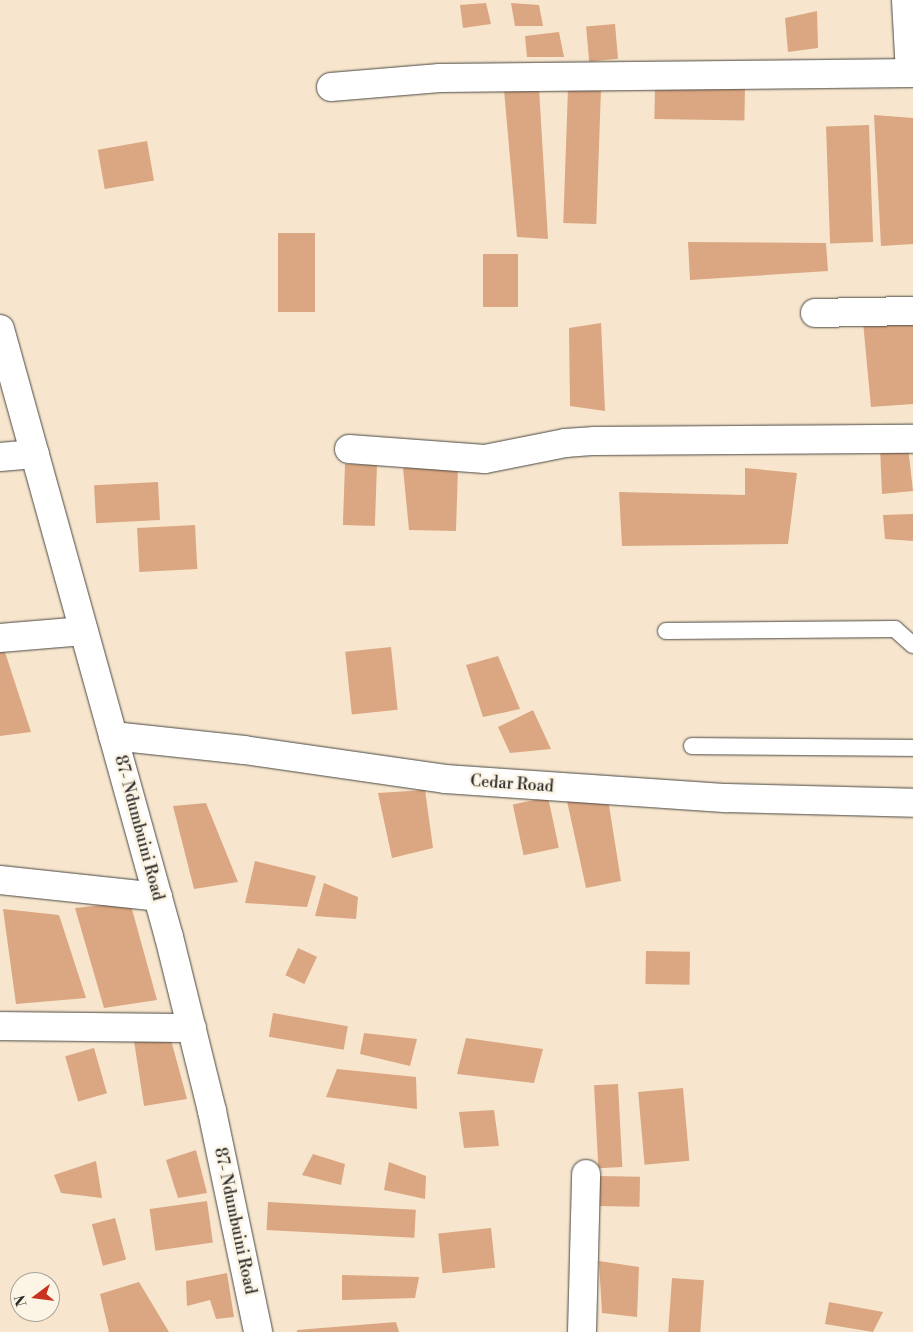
<!DOCTYPE html>
<style>
body{margin:0}
#map{position:relative;width:913px;height:1332px;overflow:hidden;background:#f7e6cd;font-family:"Libre Bodoni",serif}
div>[style]{position:absolute}
.building>*{inset:0;background:#daa782;transform-origin:0 0}
.roads{filter:drop-shadow(0 0 1px #4a4743) drop-shadow(0 0 1px #4a4743)}
.lane>*{height:16px;margin:-8px;padding:0 8px;transform-origin:8px;border-radius:8px;background:#fff}
.street>*{height:28px;margin:-14px;padding:0 14px;transform-origin:14px;border-radius:14px;background:#fff}
span{translate:-50% -50%;white-space:nowrap;text-align:center;line-height:1.15;-webkit-text-stroke:5px #fcf5e5;paint-order:stroke}
.street-label{font-size:16px;color:#2b2b2b}
.north{position:absolute;left:10px;top:1272px;width:50px;height:50px;box-sizing:border-box;background:#fcf5e5;border:1px solid #a8a49b;border-radius:50%;rotate:255deg;font-size:14px;font-weight:700;line-height:20px;text-align:center;color:#2b2b2b}
.north::after{content:'';display:block;margin:auto;width:18px;height:22px;background:#c8321e;clip-path:polygon(50% 0,100% 100%,50% 72%,0 100%)}
</style>
<div id="map">
<div class="building">
<i style="clip-path:polygon(486px 3px,491px 24px,463px 28px,460px 5px)"></i>
<i style="clip-path:polygon(511px 3px,539px 5px,543px 26px,515px 26px)"></i>
<i style="clip-path:polygon(817px 11px,818px 48px,788px 52px,785px 18px)"></i>
<i style="left:615px;top:24px;width:35px;height:29px;rotate:85deg"></i>
<i style="clip-path:polygon(559px 32px,564px 57px,527px 57px,525px 36px)"></i>
<i style="left:655px;top:86px;width:90px;height:33px;rotate:1deg"></i>
<i style="clip-path:polygon(539px 88px,548px 239px,517px 237px,504px 90px)"></i>
<i style="left:568px;top:88px;width:33px;height:135px;rotate:2deg"></i>
<i style="clip-path:polygon(874px 115px,913px 118px,913px 244px,881px 246px)"></i>
<i style="left:869px;top:125px;width:117px;height:43px;rotate:88deg"></i>
<i style="left:147px;top:141px;width:40px;height:50px;rotate:80deg"></i>
<i style="left:278px;top:233px;width:37px;height:79px"></i>
<i style="clip-path:polygon(688px 242px,826px 243px,828px 271px,690px 280px)"></i>
<i style="left:518px;top:254px;width:53px;height:35px;rotate:90deg"></i>
<i style="clip-path:polygon(913px 321px,913px 404px,871px 407px,863px 322px)"></i>
<i style="clip-path:polygon(601px 323px,605px 411px,570px 406px,569px 328px)"></i>
<i style="clip-path:polygon(880px 447px,908px 447px,913px 491px,882px 494px)"></i>
<i style="left:345px;top:464px;width:32px;height:61px;rotate:2deg"></i>
<i style="clip-path:polygon(458px 466px,456px 531px,409px 530px,403px 468px)"></i>
<i style="clip-path:polygon(745px 468px,797px 473px,788px 544px,622px 546px,619px 492px,745px 495px)"></i>
<i style="left:158px;top:482px;width:38px;height:64px;rotate:87deg"></i>
<i style="clip-path:polygon(913px 514px,913px 541px,885px 539px,883px 515px)"></i>
<i style="left:195px;top:525px;width:44px;height:58px;rotate:87deg"></i>
<i style="clip-path:polygon(0 646px,3px 646px,31px 732px,0 736px)"></i>
<i style="left:391px;top:647px;width:63px;height:46px;rotate:84deg"></i>
<i style="clip-path:polygon(498px 656px,520px 709px,483px 717px,466px 665px)"></i>
<i style="clip-path:polygon(533px 710px,551px 749px,510px 753px,498px 727px)"></i>
<i style="clip-path:polygon(425px 790px,433px 848px,392px 858px,378px 793px)"></i>
<i style="left:548px;top:797px;width:52px;height:36px;rotate:78deg"></i>
<i style="clip-path:polygon(608px 799px,621px 881px,586px 888px,567px 801px)"></i>
<i style="clip-path:polygon(206px 803px,238px 882px,194px 889px,173px 806px)"></i>
<i style="clip-path:polygon(255px 861px,316px 876px,307px 907px,245px 903px)"></i>
<i style="clip-path:polygon(324px 883px,358px 897px,356px 919px,315px 916px)"></i>
<i style="clip-path:polygon(130px 902px,157px 1000px,104px 1008px,75px 908px)"></i>
<i style="clip-path:polygon(3px 909px,59px 915px,86px 998px,16px 1004px)"></i>
<i style="left:298px;top:948px;width:21px;height:30px;rotate:25deg"></i>
<i style="left:646px;top:951px;width:44px;height:33px;rotate:1deg"></i>
<i style="left:273px;top:1013px;width:76px;height:24px;rotate:10deg"></i>
<i style="clip-path:polygon(364px 1033px,417px 1039px,410px 1066px,360px 1054px)"></i>
<i style="clip-path:polygon(466px 1038px,543px 1049px,534px 1083px,457px 1074px)"></i>
<i style="clip-path:polygon(171px 1040px,187px 1099px,144px 1106px,134px 1041px)"></i>
<i style="left:94px;top:1048px;width:47px;height:30px;rotate:74deg"></i>
<i style="clip-path:polygon(337px 1069px,416px 1077px,417px 1109px,326px 1097px)"></i>
<i style="left:618px;top:1084px;width:83px;height:24px;rotate:87deg"></i>
<i style="left:683px;top:1088px;width:73px;height:45px;rotate:85deg"></i>
<i style="clip-path:polygon(494px 1110px,499px 1146px,464px 1148px,459px 1112px)"></i>
<i style="clip-path:polygon(196px 1150px,207px 1193px,178px 1198px,166px 1160px)"></i>
<i style="clip-path:polygon(313px 1154px,345px 1164px,341px 1185px,302px 1175px)"></i>
<i style="clip-path:polygon(96px 1161px,102px 1198px,61px 1193px,54px 1175px)"></i>
<i style="clip-path:polygon(389px 1162px,426px 1176px,425px 1199px,384px 1190px)"></i>
<i style="left:598px;top:1176px;width:42px;height:30px;rotate:1deg"></i>
<i style="left:207px;top:1201px;width:42px;height:58px;rotate:82deg"></i>
<i style="left:268px;top:1202px;width:148px;height:28px;rotate:3deg"></i>
<i style="left:115px;top:1218px;width:43px;height:24px;rotate:75deg"></i>
<i style="left:491px;top:1228px;width:40px;height:53px;rotate:84deg"></i>
<i style="clip-path:polygon(599px 1261px,639px 1267px,637px 1317px,602px 1313px)"></i>
<i style="clip-path:polygon(227px 1273px,234px 1317px,216px 1319px,210px 1300px,187px 1306px,186px 1281px)"></i>
<i style="clip-path:polygon(342px 1275px,419px 1277px,415px 1298px,342px 1300px)"></i>
<i style="left:672px;top:1278px;width:32px;height:54px;rotate:4deg"></i>
<i style="clip-path:polygon(139px 1282px,169px 1332px,109px 1332px,100px 1294px)"></i>
<i style="clip-path:polygon(829px 1302px,883px 1312px,873px 1332px,825px 1324px)"></i>
<i style="clip-path:polygon(396px 1322px,399px 1332px,297px 1332px,297px 1330px)"></i>
</div>
<div class="roads">
<div class="lane">
<i style="left:666px;top:631px;width:229px;rotate:-0.5deg"></i>
<i style="left:895px;top:629px;width:24px;rotate:42deg"></i>
<i style="left:692px;top:746px;width:221px;rotate:0.5deg"></i>
</div>
<div class="street">
<i style="left:906px;top:0;width:73px;rotate:86.9deg"></i>
<i style="left:331px;top:87px;width:109px;rotate:-4.7deg"></i>
<i style="left:440px;top:78px;width:473px;rotate:-0.6deg"></i>
<i style="left:815px;top:313px;width:98px;rotate:-1.2deg"></i>
<i style="left:0;top:329px;width:631px;rotate:74.47deg"></i>
<i style="left:169px;top:937px;width:179px;rotate:76.1deg"></i>
<i style="left:212px;top:1111px;width:226px;rotate:78.2deg"></i>
<i style="left:349px;top:449px;width:136px;rotate:4.2deg"></i>
<i style="left:485px;top:459px;width:82px;rotate:-11.3deg"></i>
<i style="left:565px;top:443px;width:30px;rotate:-4deg"></i>
<i style="left:595px;top:441px;width:318px;rotate:-0.4deg"></i>
<i style="left:0;top:457px;width:35px;rotate:-5deg"></i>
<i style="left:0;top:638px;width:84px;rotate:-4.8deg"></i>
<i style="left:113px;top:736px;width:132px;rotate:6.1deg"></i>
<i style="left:244px;top:750px;width:203px;rotate:8.2deg"></i>
<i style="left:445px;top:779px;width:283px;rotate:3.9deg"></i>
<i style="left:727px;top:798px;width:186px;rotate:1.5deg"></i>
<i style="left:0;top:880px;width:159px;rotate:6.1deg"></i>
<i style="left:0;top:1026px;width:192px;rotate:0.6deg"></i>
<i style="left:582px;top:1332px;width:158px;rotate:-88.5deg"></i>
</div>
</div>
<div class="street-label">
<span style="left:512px;top:784px;rotate:4deg">Cedar Road</span>
<span style="left:139px;top:828px;rotate:75deg">87- Ndumbuini Road</span>
<span style="left:235px;top:1221px;rotate:78deg">87- Ndumbuini Road</span>
</div>
<div class="north">N</div>
</div>
